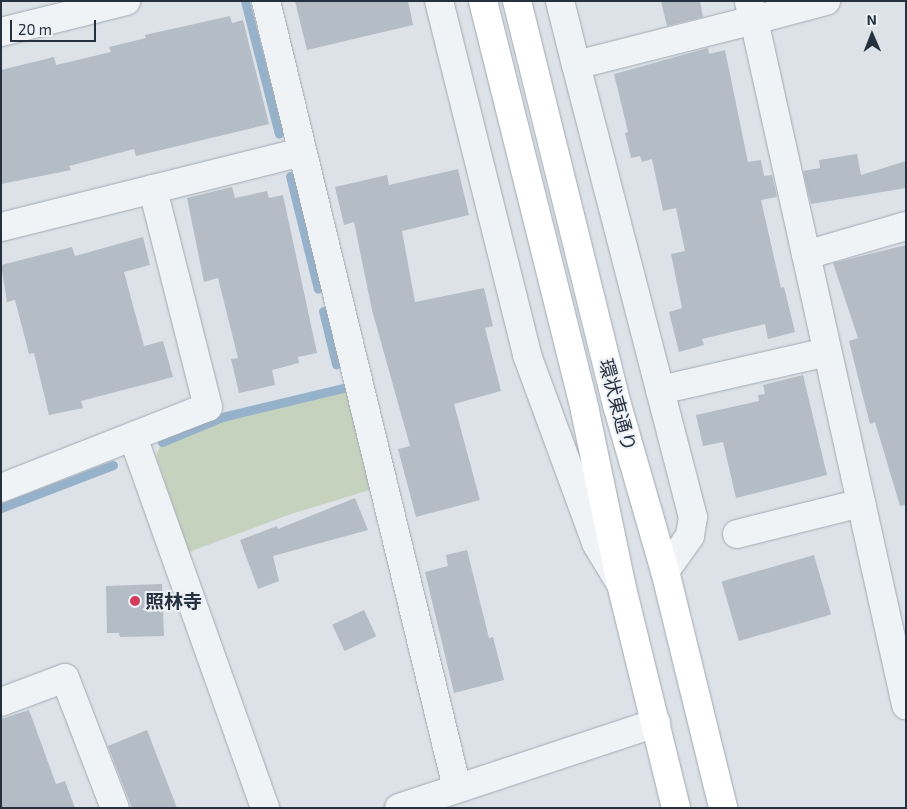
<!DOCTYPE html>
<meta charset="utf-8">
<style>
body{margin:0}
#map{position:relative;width:907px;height:809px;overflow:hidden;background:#dde2e8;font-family:"Exo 2","Noto Sans JP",sans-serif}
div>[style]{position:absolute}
.green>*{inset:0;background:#c4d2be}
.stream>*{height:9px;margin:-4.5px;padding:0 4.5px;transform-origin:4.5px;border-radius:4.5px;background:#96b2ca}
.building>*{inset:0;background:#b4bcc5;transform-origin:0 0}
.roads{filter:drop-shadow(0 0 1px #a2a9b2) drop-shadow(0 0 1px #a2a9b2)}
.minor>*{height:28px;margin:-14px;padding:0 14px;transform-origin:14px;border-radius:14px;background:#f0f3f6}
.major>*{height:28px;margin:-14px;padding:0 14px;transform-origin:14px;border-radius:14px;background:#fff}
.dots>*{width:14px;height:14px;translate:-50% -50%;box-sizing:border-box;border:2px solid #edf1f6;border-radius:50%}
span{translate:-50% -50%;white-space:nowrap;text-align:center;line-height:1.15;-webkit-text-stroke:4px #edf1f6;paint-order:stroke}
.street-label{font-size:19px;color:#26313f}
.poi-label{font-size:19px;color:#26313f;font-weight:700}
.left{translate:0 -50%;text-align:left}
.frame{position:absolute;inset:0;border:2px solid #26313f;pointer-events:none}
.north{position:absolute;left:847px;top:10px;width:50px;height:50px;-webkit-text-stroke:4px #edf1f6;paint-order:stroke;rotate:359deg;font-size:14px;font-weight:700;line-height:20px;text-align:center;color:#26313f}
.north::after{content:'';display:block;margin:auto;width:18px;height:22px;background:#26313f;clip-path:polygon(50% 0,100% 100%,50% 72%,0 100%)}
.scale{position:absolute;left:10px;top:20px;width:86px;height:22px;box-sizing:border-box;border:2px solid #26313f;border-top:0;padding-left:6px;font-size:15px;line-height:18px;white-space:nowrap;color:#26313f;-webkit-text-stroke:4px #edf1f6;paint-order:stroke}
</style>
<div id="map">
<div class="green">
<i style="clip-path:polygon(346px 388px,373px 489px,291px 514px,189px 552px,156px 455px,162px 442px,222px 417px)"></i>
</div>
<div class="stream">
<i style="left:245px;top:1px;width:137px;rotate:75.7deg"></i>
<i style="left:290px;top:176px;width:116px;rotate:76.1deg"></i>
<i style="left:323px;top:311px;width:55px;rotate:76.2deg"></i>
<i style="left:162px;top:442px;width:65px;rotate:-22.6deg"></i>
<i style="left:222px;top:417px;width:124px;rotate:-13.5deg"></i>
<i style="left:1px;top:508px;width:120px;rotate:-21deg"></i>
</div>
<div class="building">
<i style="clip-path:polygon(295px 1px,408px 1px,413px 25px,307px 50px)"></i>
<i style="clip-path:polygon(661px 1px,700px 1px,703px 17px,667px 26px)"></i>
<i style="clip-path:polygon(230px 16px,232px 23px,243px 20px,269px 124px,136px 156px,134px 149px,69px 166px,71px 170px,1px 184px,1px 70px,54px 57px,56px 65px,111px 52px,109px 47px,146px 38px,145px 35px)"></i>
<i style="clip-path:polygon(708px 48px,709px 54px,725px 50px,748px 162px,761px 160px,764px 176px,772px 175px,777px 197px,761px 200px,781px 288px,784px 287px,795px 332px,768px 339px,765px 324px,702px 339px,704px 345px,679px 352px,669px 312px,682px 308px,671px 254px,685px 251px,676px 208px,663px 211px,652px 159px,642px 162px,640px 156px,631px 158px,625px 133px,628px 132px,614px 74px)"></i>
<i style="clip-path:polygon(857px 154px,861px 175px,906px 161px,906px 188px,811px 204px,803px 171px,820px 168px,819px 160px)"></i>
<i style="clip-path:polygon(458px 169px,469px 215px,402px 231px,415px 302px,484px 288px,493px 326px,485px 328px,501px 391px,454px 404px,480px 500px,416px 517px,398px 449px,410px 446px,372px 310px,354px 222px,344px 225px,335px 187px,387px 175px,389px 185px)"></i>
<i style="clip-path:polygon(232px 187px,235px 198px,267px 191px,269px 198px,283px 195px,317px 353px,298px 357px,299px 363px,272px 370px,275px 385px,239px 393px,231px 359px,238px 358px,218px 278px,204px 282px,187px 198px)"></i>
<i style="clip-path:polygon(143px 237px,150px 265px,124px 272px,144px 346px,163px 341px,173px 377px,81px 401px,83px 408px,49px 415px,34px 353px,29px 354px,15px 300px,7px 302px,1px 265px,72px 247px,75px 256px)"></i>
<i style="clip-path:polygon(906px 245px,906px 505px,900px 506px,875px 422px,870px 424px,862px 393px,849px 341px,858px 338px,833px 263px)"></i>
<i style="clip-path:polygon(803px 375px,827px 475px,736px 498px,723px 442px,703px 446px,696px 415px,759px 401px,758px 395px,765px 394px,763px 385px)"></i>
<i style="clip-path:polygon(355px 498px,368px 530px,273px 556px,279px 581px,258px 589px,240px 540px,277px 526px,278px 529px)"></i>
<i style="clip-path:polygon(467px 550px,489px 638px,493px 637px,504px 680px,454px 693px,425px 572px,448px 566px,446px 555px)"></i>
<i style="left:814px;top:555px;width:62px;height:96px;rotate:74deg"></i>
<i style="clip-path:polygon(162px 584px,164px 636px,120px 637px,119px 633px,107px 633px,106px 586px)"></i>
<i style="left:364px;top:610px;width:29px;height:35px;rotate:65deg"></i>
<i style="clip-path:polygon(29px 710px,56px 784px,65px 781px,75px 808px,1px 808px,1px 719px)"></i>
<i style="clip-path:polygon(147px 730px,177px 808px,132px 808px,108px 746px)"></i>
</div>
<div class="roads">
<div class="minor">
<i style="left:266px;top:1px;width:810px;rotate:76.36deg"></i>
<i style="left:439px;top:1px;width:365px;rotate:76deg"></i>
<i style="left:527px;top:355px;width:200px;rotate:69.8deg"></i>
<i style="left:596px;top:543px;width:44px;rotate:58.8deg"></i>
<i style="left:560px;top:1px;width:66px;rotate:76deg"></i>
<i style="left:576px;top:65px;width:184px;rotate:-14.2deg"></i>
<i style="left:754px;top:20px;width:18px;rotate:-106deg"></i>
<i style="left:826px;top:1px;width:74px;rotate:165.2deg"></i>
<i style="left:754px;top:20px;width:702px;rotate:77.49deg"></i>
<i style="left:1px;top:32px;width:129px;rotate:-13.9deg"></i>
<i style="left:576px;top:65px;width:467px;rotate:75.5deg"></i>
<i style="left:693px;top:517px;width:19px;rotate:99deg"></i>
<i style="left:690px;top:536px;width:43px;rotate:125.5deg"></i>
<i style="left:1px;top:227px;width:309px;rotate:-14deg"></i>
<i style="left:806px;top:255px;width:104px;rotate:-16.2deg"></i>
<i style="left:660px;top:390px;width:171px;rotate:-12.8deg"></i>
<i style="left:133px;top:437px;width:394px;rotate:70.4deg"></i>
<i style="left:1px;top:488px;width:222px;rotate:-21.4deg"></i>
<i style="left:208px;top:407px;width:225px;rotate:-104.2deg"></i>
<i style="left:737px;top:534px;width:128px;rotate:-14deg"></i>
<i style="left:1px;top:702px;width:68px;rotate:-20.6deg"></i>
<i style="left:65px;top:678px;width:139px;rotate:69deg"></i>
<i style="left:399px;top:808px;width:271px;rotate:-18.3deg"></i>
</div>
<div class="major">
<i style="left:483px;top:1px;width:422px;rotate:76deg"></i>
<i style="left:585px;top:411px;width:177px;rotate:78.2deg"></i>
<i style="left:621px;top:584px;width:231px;rotate:76.2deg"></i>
<i style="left:517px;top:1px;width:416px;rotate:76.1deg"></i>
<i style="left:617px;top:405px;width:173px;rotate:73.9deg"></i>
<i style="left:665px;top:571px;width:244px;rotate:76.2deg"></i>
</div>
</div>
<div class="dots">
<i style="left:135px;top:601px;background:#d43c5b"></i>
</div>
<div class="street-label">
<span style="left:618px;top:405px;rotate:75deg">環状東通り</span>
</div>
<div class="poi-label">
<span class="left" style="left:145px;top:601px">照林寺</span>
</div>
<div class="frame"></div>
<div class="north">N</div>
<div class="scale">20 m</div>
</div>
